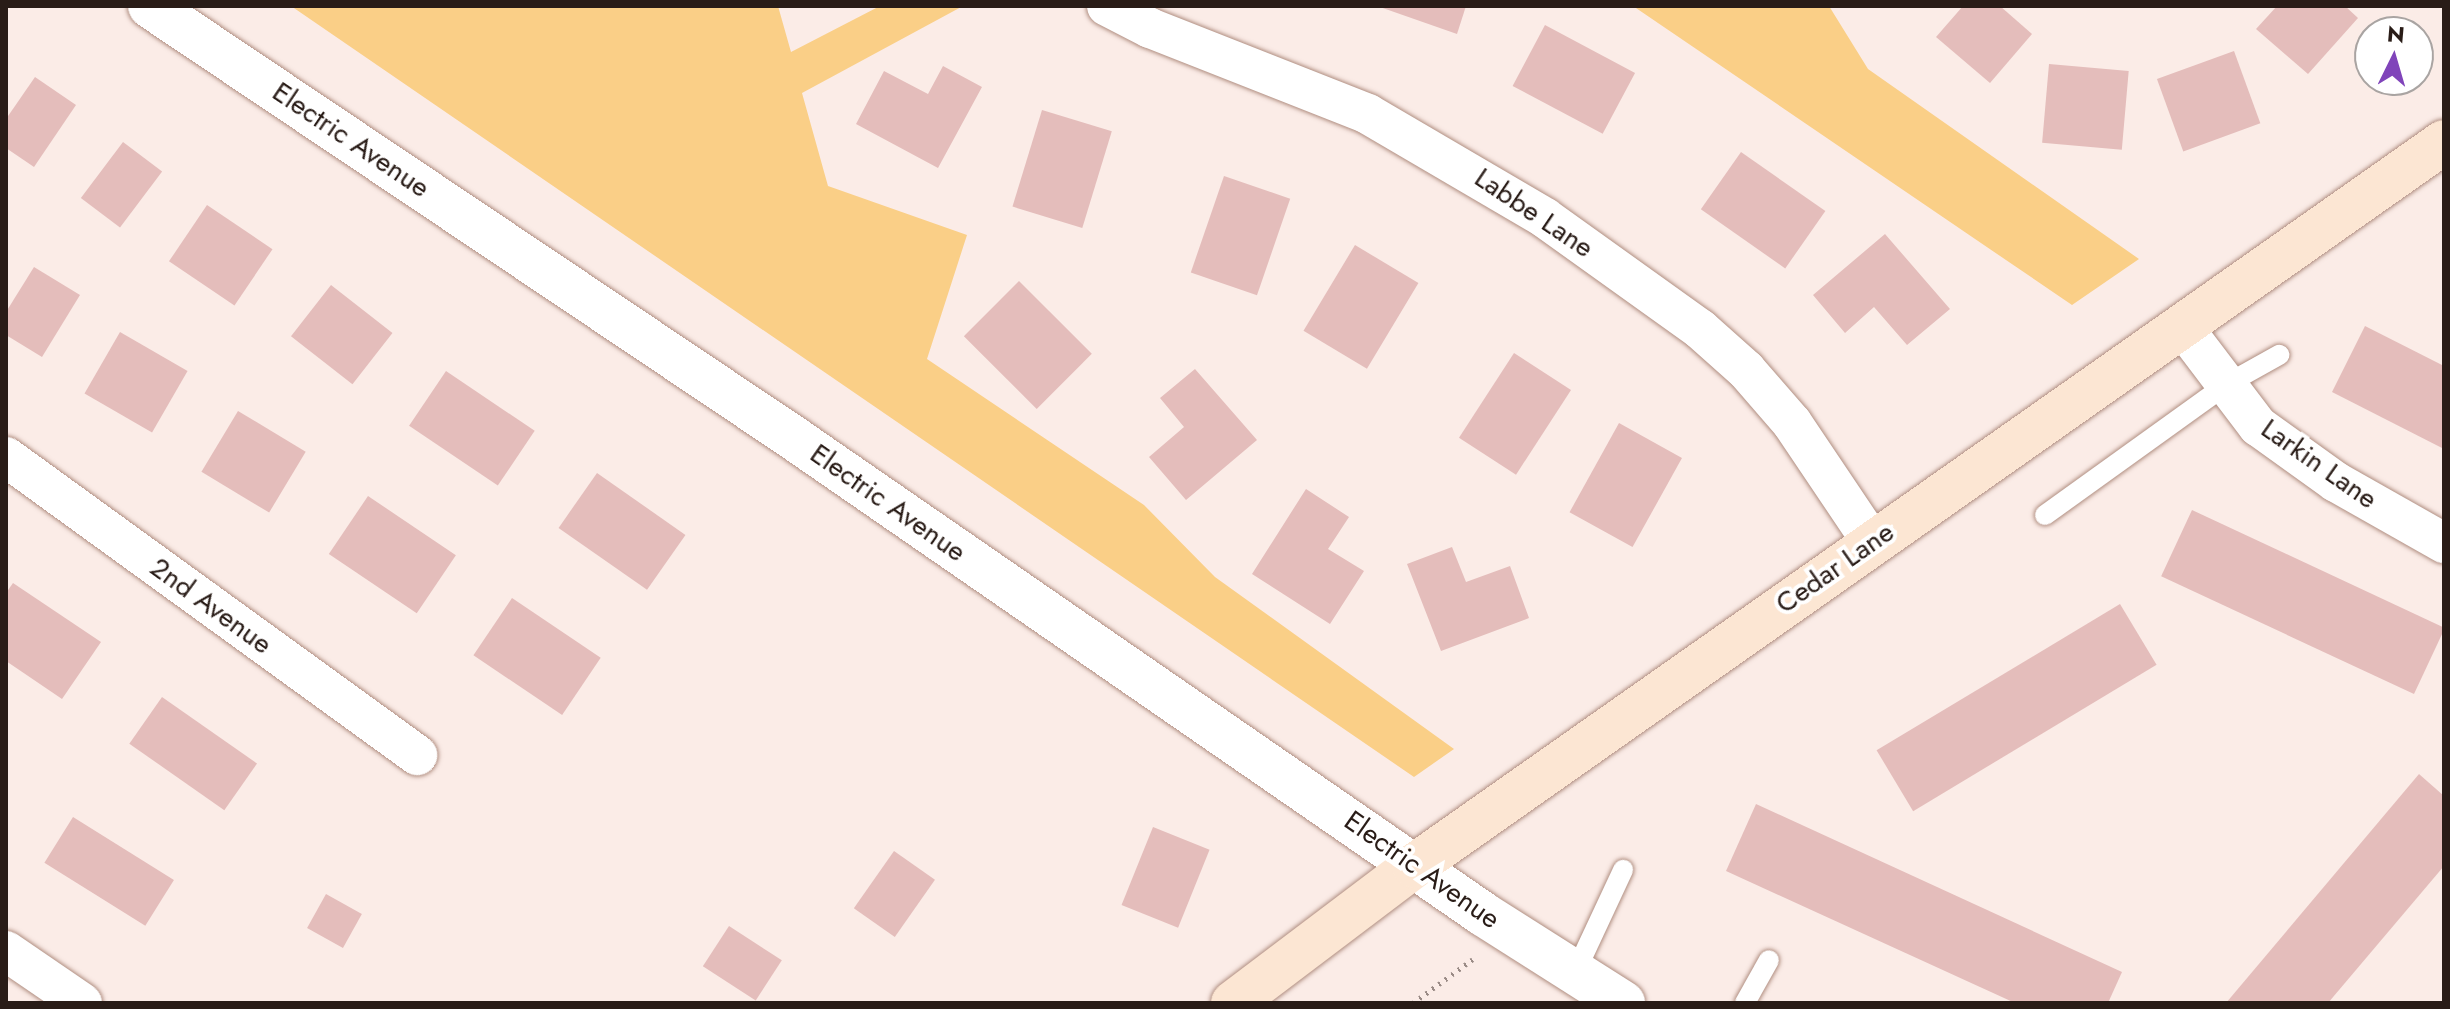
<!DOCTYPE html>
<style>
body{margin:0}
#map{position:relative;width:2450px;height:1009px;overflow:hidden;background:#fbece7;font-family:Jost,sans-serif}
div>[style]{position:absolute}
.green>*{inset:0;background:#facf87}
.building>*{inset:0;background:#e4bdbb;transform-origin:0 0}
.path>*{height:5px;margin-top:-2.5px;transform-origin:0;background:repeating-linear-gradient(90deg,#9a8b86 0 2px,transparent 0 8px)}
.roads{filter:drop-shadow(0 0 2px #b08e81) drop-shadow(0 0 2px #b08e81)}
.service>*{height:20px;margin:-10px;padding:0 10px;transform-origin:10px;border-radius:10px;background:#fff}
.minor>*{height:40px;margin:-20px;padding:0 20px;transform-origin:20px;border-radius:20px;background:#fff}
.tertiary>*{height:44px;margin:-22px;padding:0 22px;transform-origin:22px;border-radius:22px;background:#fff}
.secondary>*{height:44px;margin:-22px;padding:0 22px;transform-origin:22px;border-radius:22px;background:#fce6d3}
span{translate:-50% -50%;white-space:nowrap;text-align:center;line-height:1.15;-webkit-text-stroke:8px #fff;paint-order:stroke}
.street-label{font-size:28px;color:#291c17}
.frame{position:absolute;inset:0;border:8px solid #291c17;pointer-events:none}
.north{position:absolute;left:2354px;top:16px;width:80px;height:80px;box-sizing:border-box;background:#fff;border:2px solid #a9a4a2;border-radius:50%;rotate:5deg;font-size:22px;font-weight:700;line-height:32px;text-align:center;color:#291c17}
.north::after{content:'';display:block;margin:auto;width:28px;height:36px;background:#8044ba;clip-path:polygon(50% 0,100% 100%,50% 72%,0 100%)}
</style>
<div id="map">
<div class="green">
<i style="clip-path:polygon(291px 6px,778px 6px,791px 52px,880px 6px,963px 6px,802px 93px,828px 186px,967px 235px,927px 359px,1144px 505px,1215px 577px,1454px 749px,1414px 777px)"></i>
<i style="clip-path:polygon(1633px 6px,1829px 6px,1868px 69px,2139px 259px,2072px 305px)"></i>
</div>
<div class="building">
<i style="clip-path:polygon(1377px 6px,1466px 6px,1457px 34px)"></i>
<i style="clip-path:polygon(1963px 6px,2000px 6px,2032px 34px,1990px 83px,1936px 37px)"></i>
<i style="clip-path:polygon(2277px 6px,2345px 6px,2358px 18px,2308px 74px,2256px 29px)"></i>
<i style="left:1545px;top:25px;width:102px;height:69px;rotate:28deg"></i>
<i style="left:2234px;top:51px;width:77px;height:82px;rotate:70deg"></i>
<i style="left:2049px;top:64px;width:80px;height:79px;rotate:5deg"></i>
<i style="clip-path:polygon(943px 66px,982px 87px,938px 168px,856px 124px,884px 71px,928px 94px)"></i>
<i style="clip-path:polygon(35px 77px,76px 105px,34px 167px,6px 148px,6px 119px)"></i>
<i style="left:1042px;top:110px;width:73px;height:101px;rotate:17deg"></i>
<i style="left:123px;top:142px;width:49px;height:70px;rotate:37deg"></i>
<i style="left:1741px;top:152px;width:103px;height:70px;rotate:35deg"></i>
<i style="left:1224px;top:176px;width:70px;height:102px;rotate:19deg"></i>
<i style="left:207px;top:205px;width:79px;height:68px;rotate:34deg"></i>
<i style="clip-path:polygon(1885px 234px,1950px 309px,1907px 345px,1874px 307px,1845px 333px,1813px 295px)"></i>
<i style="left:1355px;top:245px;width:74px;height:100px;rotate:31deg"></i>
<i style="clip-path:polygon(34px 267px,80px 295px,42px 357px,6px 335px,6px 312px)"></i>
<i style="left:1019px;top:281px;width:103px;height:78px;rotate:45deg"></i>
<i style="left:331px;top:285px;width:78px;height:65px;rotate:38deg"></i>
<i style="clip-path:polygon(2365px 326px,2444px 366px,2444px 449px,2332px 392px)"></i>
<i style="left:120px;top:332px;width:78px;height:71px;rotate:30deg"></i>
<i style="left:1514px;top:353px;width:68px;height:101px;rotate:33deg"></i>
<i style="clip-path:polygon(1195px 369px,1257px 440px,1186px 500px,1149px 457px,1184px 427px,1160px 398px)"></i>
<i style="left:446px;top:371px;width:107px;height:66px;rotate:34deg"></i>
<i style="left:238px;top:411px;width:79px;height:71px;rotate:31deg"></i>
<i style="left:1619px;top:423px;width:72px;height:102px;rotate:29deg"></i>
<i style="left:597px;top:473px;width:108px;height:67px;rotate:35deg"></i>
<i style="clip-path:polygon(1306px 489px,1349px 517px,1328px 549px,1364px 571px,1330px 624px,1252px 574px)"></i>
<i style="left:368px;top:496px;width:106px;height:70px;rotate:34deg"></i>
<i style="left:2192px;top:510px;width:279px;height:73px;rotate:25deg"></i>
<i style="clip-path:polygon(1452px 547px,1466px 582px,1510px 566px,1529px 618px,1441px 651px,1407px 564px)"></i>
<i style="clip-path:polygon(13px 583px,101px 642px,62px 699px,6px 661px,6px 593px)"></i>
<i style="left:512px;top:598px;width:107px;height:69px;rotate:34deg"></i>
<i style="left:2120px;top:604px;width:71px;height:284px;rotate:59deg"></i>
<i style="left:162px;top:697px;width:116px;height:57px;rotate:35deg"></i>
<i style="clip-path:polygon(2419px 774px,2444px 796px,2444px 866px,2328px 1003px,2226px 1003px)"></i>
<i style="clip-path:polygon(1756px 804px,2122px 972px,2108px 1003px,2015px 1003px,1726px 871px)"></i>
<i style="left:73px;top:817px;width:119px;height:54px;rotate:32deg"></i>
<i style="left:1153px;top:827px;width:61px;height:84px;rotate:22deg"></i>
<i style="left:894px;top:851px;width:50px;height:70px;rotate:35deg"></i>
<i style="left:326px;top:894px;width:41px;height:39px;rotate:29deg"></i>
<i style="left:729px;top:926px;width:63px;height:48px;rotate:33deg"></i>
</div>
<div class="path">
<i style="left:1413px;top:1003px;width:74px;rotate:-36.3deg"></i>
</div>
<div class="roads">
<div class="service">
<i style="left:2045px;top:515px;width:224px;rotate:-35.7deg"></i>
<i style="left:2227px;top:384px;width:60px;rotate:-29.1deg"></i>
<i style="left:1575px;top:973px;width:114px;rotate:-65deg"></i>
<i style="left:1745px;top:1003px;width:49px;rotate:-60.8deg"></i>
</div>
<div class="minor">
<i style="left:1107px;top:6px;width:48px;rotate:27.1deg"></i>
<i style="left:1150px;top:28px;width:234px;rotate:21.5deg"></i>
<i style="left:1368px;top:114px;width:205px;rotate:30.4deg"></i>
<i style="left:1545px;top:218px;width:191px;rotate:35.6deg"></i>
<i style="left:1700px;top:329px;width:62px;rotate:41.7deg"></i>
<i style="left:1746px;top:370px;width:70px;rotate:49deg"></i>
<i style="left:1792px;top:423px;width:143px;rotate:56.1deg"></i>
<i style="left:2182px;top:326px;width:126px;rotate:52.8deg"></i>
<i style="left:2258px;top:426px;width:96px;rotate:35.7deg"></i>
<i style="left:2336px;top:482px;width:124px;rotate:29.5deg"></i>
<i style="left:6px;top:457px;width:508px;rotate:35.94deg"></i>
<i style="left:6px;top:951px;width:92px;rotate:34.4deg"></i>
</div>
<div class="tertiary">
<i style="left:150px;top:6px;width:777px;rotate:33.87deg"></i>
<i style="left:795px;top:439px;width:836px;rotate:34.62deg"></i>
<i style="left:1483px;top:914px;width:166px;rotate:32.4deg"></i>
</div>
<div class="secondary">
<i style="left:1233px;top:1003px;width:227px;rotate:-37.1deg"></i>
<i style="left:1414px;top:866px;width:1259px;rotate:-35.1deg"></i>
</div>
</div>
<div class="street-label">
<span style="left:351px;top:140px;rotate:34deg">Electric Avenue</span>
<span style="left:1534px;top:213px;rotate:34deg">Labbe Lane</span>
<span style="left:2319px;top:464px;rotate:35deg">Larkin Lane</span>
<span style="left:888px;top:503px;rotate:35deg">Electric Avenue</span>
<span style="left:1835px;top:568px;rotate:-35deg">Cedar Lane</span>
<span style="left:211px;top:606px;rotate:36deg">2nd Avenue</span>
<span style="left:1422px;top:870px;rotate:35deg">Electric Avenue</span>
</div>
<div class="frame"></div>
<div class="north">N</div>
</div>
